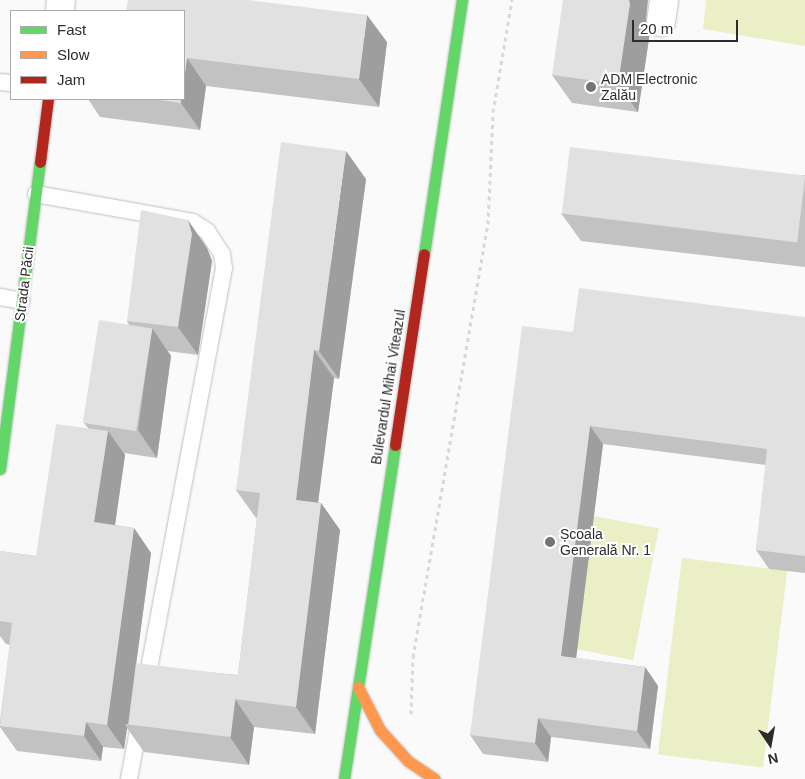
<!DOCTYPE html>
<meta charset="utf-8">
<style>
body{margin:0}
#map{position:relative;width:805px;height:779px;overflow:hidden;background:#fafafb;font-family:Arial,sans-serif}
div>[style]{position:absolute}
.green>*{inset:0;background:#ebefc5;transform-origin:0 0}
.path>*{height:3px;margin-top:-1.5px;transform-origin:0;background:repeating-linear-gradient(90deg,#d8d8d9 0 4px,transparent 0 8px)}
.roads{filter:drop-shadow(0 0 1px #bfbfbf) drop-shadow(0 0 1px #bfbfbf)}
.lane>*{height:16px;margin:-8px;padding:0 8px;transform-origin:8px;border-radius:8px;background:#fefefe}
.street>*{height:28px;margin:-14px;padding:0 14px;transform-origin:14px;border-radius:14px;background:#fefefe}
.fast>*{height:11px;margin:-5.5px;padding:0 5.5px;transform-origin:5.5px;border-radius:5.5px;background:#63d668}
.slow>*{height:11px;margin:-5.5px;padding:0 5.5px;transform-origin:5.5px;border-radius:5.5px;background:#ff974d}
.jam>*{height:11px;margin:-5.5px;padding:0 5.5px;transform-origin:5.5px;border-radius:5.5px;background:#b3261e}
.wall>*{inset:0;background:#c2c2c2}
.shaded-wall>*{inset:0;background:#9e9e9e}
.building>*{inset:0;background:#e1e1e1;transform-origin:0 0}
.dots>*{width:14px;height:14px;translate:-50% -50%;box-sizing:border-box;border:2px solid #fff;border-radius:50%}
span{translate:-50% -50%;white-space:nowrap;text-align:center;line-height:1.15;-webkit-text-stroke:4px #fff;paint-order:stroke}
.poi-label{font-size:14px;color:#2c2c2d}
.left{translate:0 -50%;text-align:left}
.street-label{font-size:14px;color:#2c2c2d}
.legend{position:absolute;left:10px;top:10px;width:175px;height:90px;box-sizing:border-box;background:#fff;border:1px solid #ababab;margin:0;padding:6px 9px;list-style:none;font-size:15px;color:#2c2c2d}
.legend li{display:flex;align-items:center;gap:10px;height:25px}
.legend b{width:25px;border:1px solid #ababab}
.north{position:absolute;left:745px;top:719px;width:50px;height:50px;-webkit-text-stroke:4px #fff;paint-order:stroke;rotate:168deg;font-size:14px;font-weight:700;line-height:20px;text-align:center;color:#2c2c2d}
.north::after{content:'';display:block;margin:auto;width:18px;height:22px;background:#2c2c2d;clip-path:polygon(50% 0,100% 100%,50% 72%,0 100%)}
.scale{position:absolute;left:632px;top:20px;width:106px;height:22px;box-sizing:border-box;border:2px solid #2c2c2d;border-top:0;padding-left:6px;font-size:15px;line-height:18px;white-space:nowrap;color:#2c2c2d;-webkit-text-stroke:4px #fff;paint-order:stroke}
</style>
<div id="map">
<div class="green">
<i style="clip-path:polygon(706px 0,805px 0,805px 46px,703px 29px)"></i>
<i style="left:594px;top:516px;width:66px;height:134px;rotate:11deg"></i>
<i style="left:682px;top:558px;width:106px;height:198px;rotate:7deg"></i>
</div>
<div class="path">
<i style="left:411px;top:714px;width:57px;rotate:-88deg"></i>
<i style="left:413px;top:657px;width:439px;rotate:-80.2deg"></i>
<i style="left:488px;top:224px;width:112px;rotate:-87.4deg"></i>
<i style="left:493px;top:112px;width:114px;rotate:-80.4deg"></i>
</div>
<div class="roads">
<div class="lane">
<i style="left:0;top:82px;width:11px;rotate:5deg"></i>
<i style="left:36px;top:194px;width:159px;rotate:10.1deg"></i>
<i style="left:193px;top:222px;width:17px;rotate:33deg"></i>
<i style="left:207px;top:231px;width:27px;rotate:57deg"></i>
<i style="left:222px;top:254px;width:14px;rotate:82deg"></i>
<i style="left:224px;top:268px;width:424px;rotate:100.6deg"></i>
<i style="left:0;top:297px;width:22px;rotate:10deg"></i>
<i style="left:129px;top:779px;width:61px;rotate:-79.6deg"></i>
</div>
<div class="street">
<i style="left:60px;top:11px;width:11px;rotate:-85deg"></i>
<i style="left:661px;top:22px;width:22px;rotate:-82deg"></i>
</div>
<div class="fast">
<i style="left:424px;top:254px;width:257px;rotate:-81.5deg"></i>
<i style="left:0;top:469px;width:310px;rotate:-82.6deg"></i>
<i style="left:344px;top:779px;width:338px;rotate:-81.3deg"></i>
</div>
<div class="slow">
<i style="left:358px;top:687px;width:48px;rotate:62.9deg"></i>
<i style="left:380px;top:730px;width:42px;rotate:47.9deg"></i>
<i style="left:408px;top:761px;width:32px;rotate:34deg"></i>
</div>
<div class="jam">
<i style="left:40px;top:162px;width:64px;rotate:-82.8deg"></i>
<i style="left:395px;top:445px;width:193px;rotate:-81.4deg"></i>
</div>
</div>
<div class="wall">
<i style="clip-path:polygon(184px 11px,387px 42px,379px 107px,206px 86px,200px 130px,100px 117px,88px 99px,184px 99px)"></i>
<i style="clip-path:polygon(646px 20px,650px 32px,638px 112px,572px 103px,552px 75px)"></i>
<i style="clip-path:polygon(805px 175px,805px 267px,581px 241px,561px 213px)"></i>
<i style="clip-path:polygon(366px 179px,339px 379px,334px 378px,318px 502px,321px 503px,340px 530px,315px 734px,254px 727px,249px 765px,144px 752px,127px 728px,124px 749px,103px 747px,101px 761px,17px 751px,0 727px,0 721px,10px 645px,6px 644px,0 636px,0 551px,36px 556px,88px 428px,84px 423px,129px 325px,127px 321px,207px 248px,212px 261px,198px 355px,168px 351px,171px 356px,157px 458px,124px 453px,125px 455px,115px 525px,134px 528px,151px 553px,136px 665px,238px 675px,257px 518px,256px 518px,236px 490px)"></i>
<i style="clip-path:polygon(805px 317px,805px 573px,769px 569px,756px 550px,766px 465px,603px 444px,576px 658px,645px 667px,658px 686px,650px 749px,551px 737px,548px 762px,483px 754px,470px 735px,573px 332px)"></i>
</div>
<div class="shaded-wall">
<i style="clip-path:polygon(629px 0,648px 0,646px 20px,650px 32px,638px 112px,618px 84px)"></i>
<i style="clip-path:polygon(367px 15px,387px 42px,379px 107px,359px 79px)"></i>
<i style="clip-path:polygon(187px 58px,206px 86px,200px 130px,181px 103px,181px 99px,184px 99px,184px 81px)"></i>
<i style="clip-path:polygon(346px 151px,366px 179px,339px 379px,319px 351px)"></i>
<i style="clip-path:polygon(188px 220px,207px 248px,212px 261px,198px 355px,178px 327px)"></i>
<i style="clip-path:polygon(152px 328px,171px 356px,157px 458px,138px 430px)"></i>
<i style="clip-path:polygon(314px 350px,334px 378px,315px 527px,296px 500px)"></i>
<i style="clip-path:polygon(590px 426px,603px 444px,574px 675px,561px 656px)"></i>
<i style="clip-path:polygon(108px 431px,125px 455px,112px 546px,94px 522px)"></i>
<i style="clip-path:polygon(321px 503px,340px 530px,315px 734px,296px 707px)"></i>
<i style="clip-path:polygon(134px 528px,151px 553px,128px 724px,125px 724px,127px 728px,124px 749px,107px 725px)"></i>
<i style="clip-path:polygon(645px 667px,658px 686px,650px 749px,637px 731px)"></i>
<i style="clip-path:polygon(238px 675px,235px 699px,254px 727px,249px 765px,230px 737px)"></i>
<i style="clip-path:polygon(538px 718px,551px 737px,548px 762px,535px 743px)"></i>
<i style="clip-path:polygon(86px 722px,103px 747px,101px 761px,84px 736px)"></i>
</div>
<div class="building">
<i style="clip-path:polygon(128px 0,249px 0,367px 15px,359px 79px,187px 58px,184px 81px,184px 11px,126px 11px)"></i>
<i style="clip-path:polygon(563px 0,629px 0,630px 4px,618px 84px,552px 75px)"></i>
<i style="clip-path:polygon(152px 99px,181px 99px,181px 103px)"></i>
<i style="clip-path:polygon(281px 142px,346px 151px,319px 351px,314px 350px,296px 500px,321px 503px,296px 707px,235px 699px,260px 493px,236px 490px)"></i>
<i style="left:570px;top:147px;width:237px;height:67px;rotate:7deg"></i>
<i style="clip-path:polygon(141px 210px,188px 220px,192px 234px,178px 327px,127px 321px)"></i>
<i style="clip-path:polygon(579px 288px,805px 317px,805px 556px,756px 550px,767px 449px,590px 426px,561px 656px,645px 667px,637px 731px,538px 718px,535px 743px,470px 735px,522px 326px,573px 332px)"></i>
<i style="left:99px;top:320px;width:54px;height:104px;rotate:9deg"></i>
<i style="clip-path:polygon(56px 424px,108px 431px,94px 522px,134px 528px,107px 725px,86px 722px,84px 736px,0 726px,12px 623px,0 621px,0 551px,36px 556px)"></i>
<i style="left:136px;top:663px;width:103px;height:62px;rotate:7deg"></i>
</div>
<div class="dots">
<i style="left:591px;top:87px;background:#747475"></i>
<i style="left:550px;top:542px;background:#747475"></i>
</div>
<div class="poi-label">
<span class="left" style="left:601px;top:87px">ADM Electronic<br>Zalău</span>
<span class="left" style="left:560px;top:542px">Școala<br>Generală Nr. 1</span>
</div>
<div class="street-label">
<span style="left:24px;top:284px;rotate:-83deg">Strada Păcii</span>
<span style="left:388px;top:387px;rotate:-81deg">Bulevardul Mihai Viteazul</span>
</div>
<ul class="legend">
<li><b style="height:6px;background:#63d668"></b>Fast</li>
<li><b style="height:6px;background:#ff974d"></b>Slow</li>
<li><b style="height:6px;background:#b3261e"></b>Jam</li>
</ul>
<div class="north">N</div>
<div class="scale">20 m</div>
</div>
